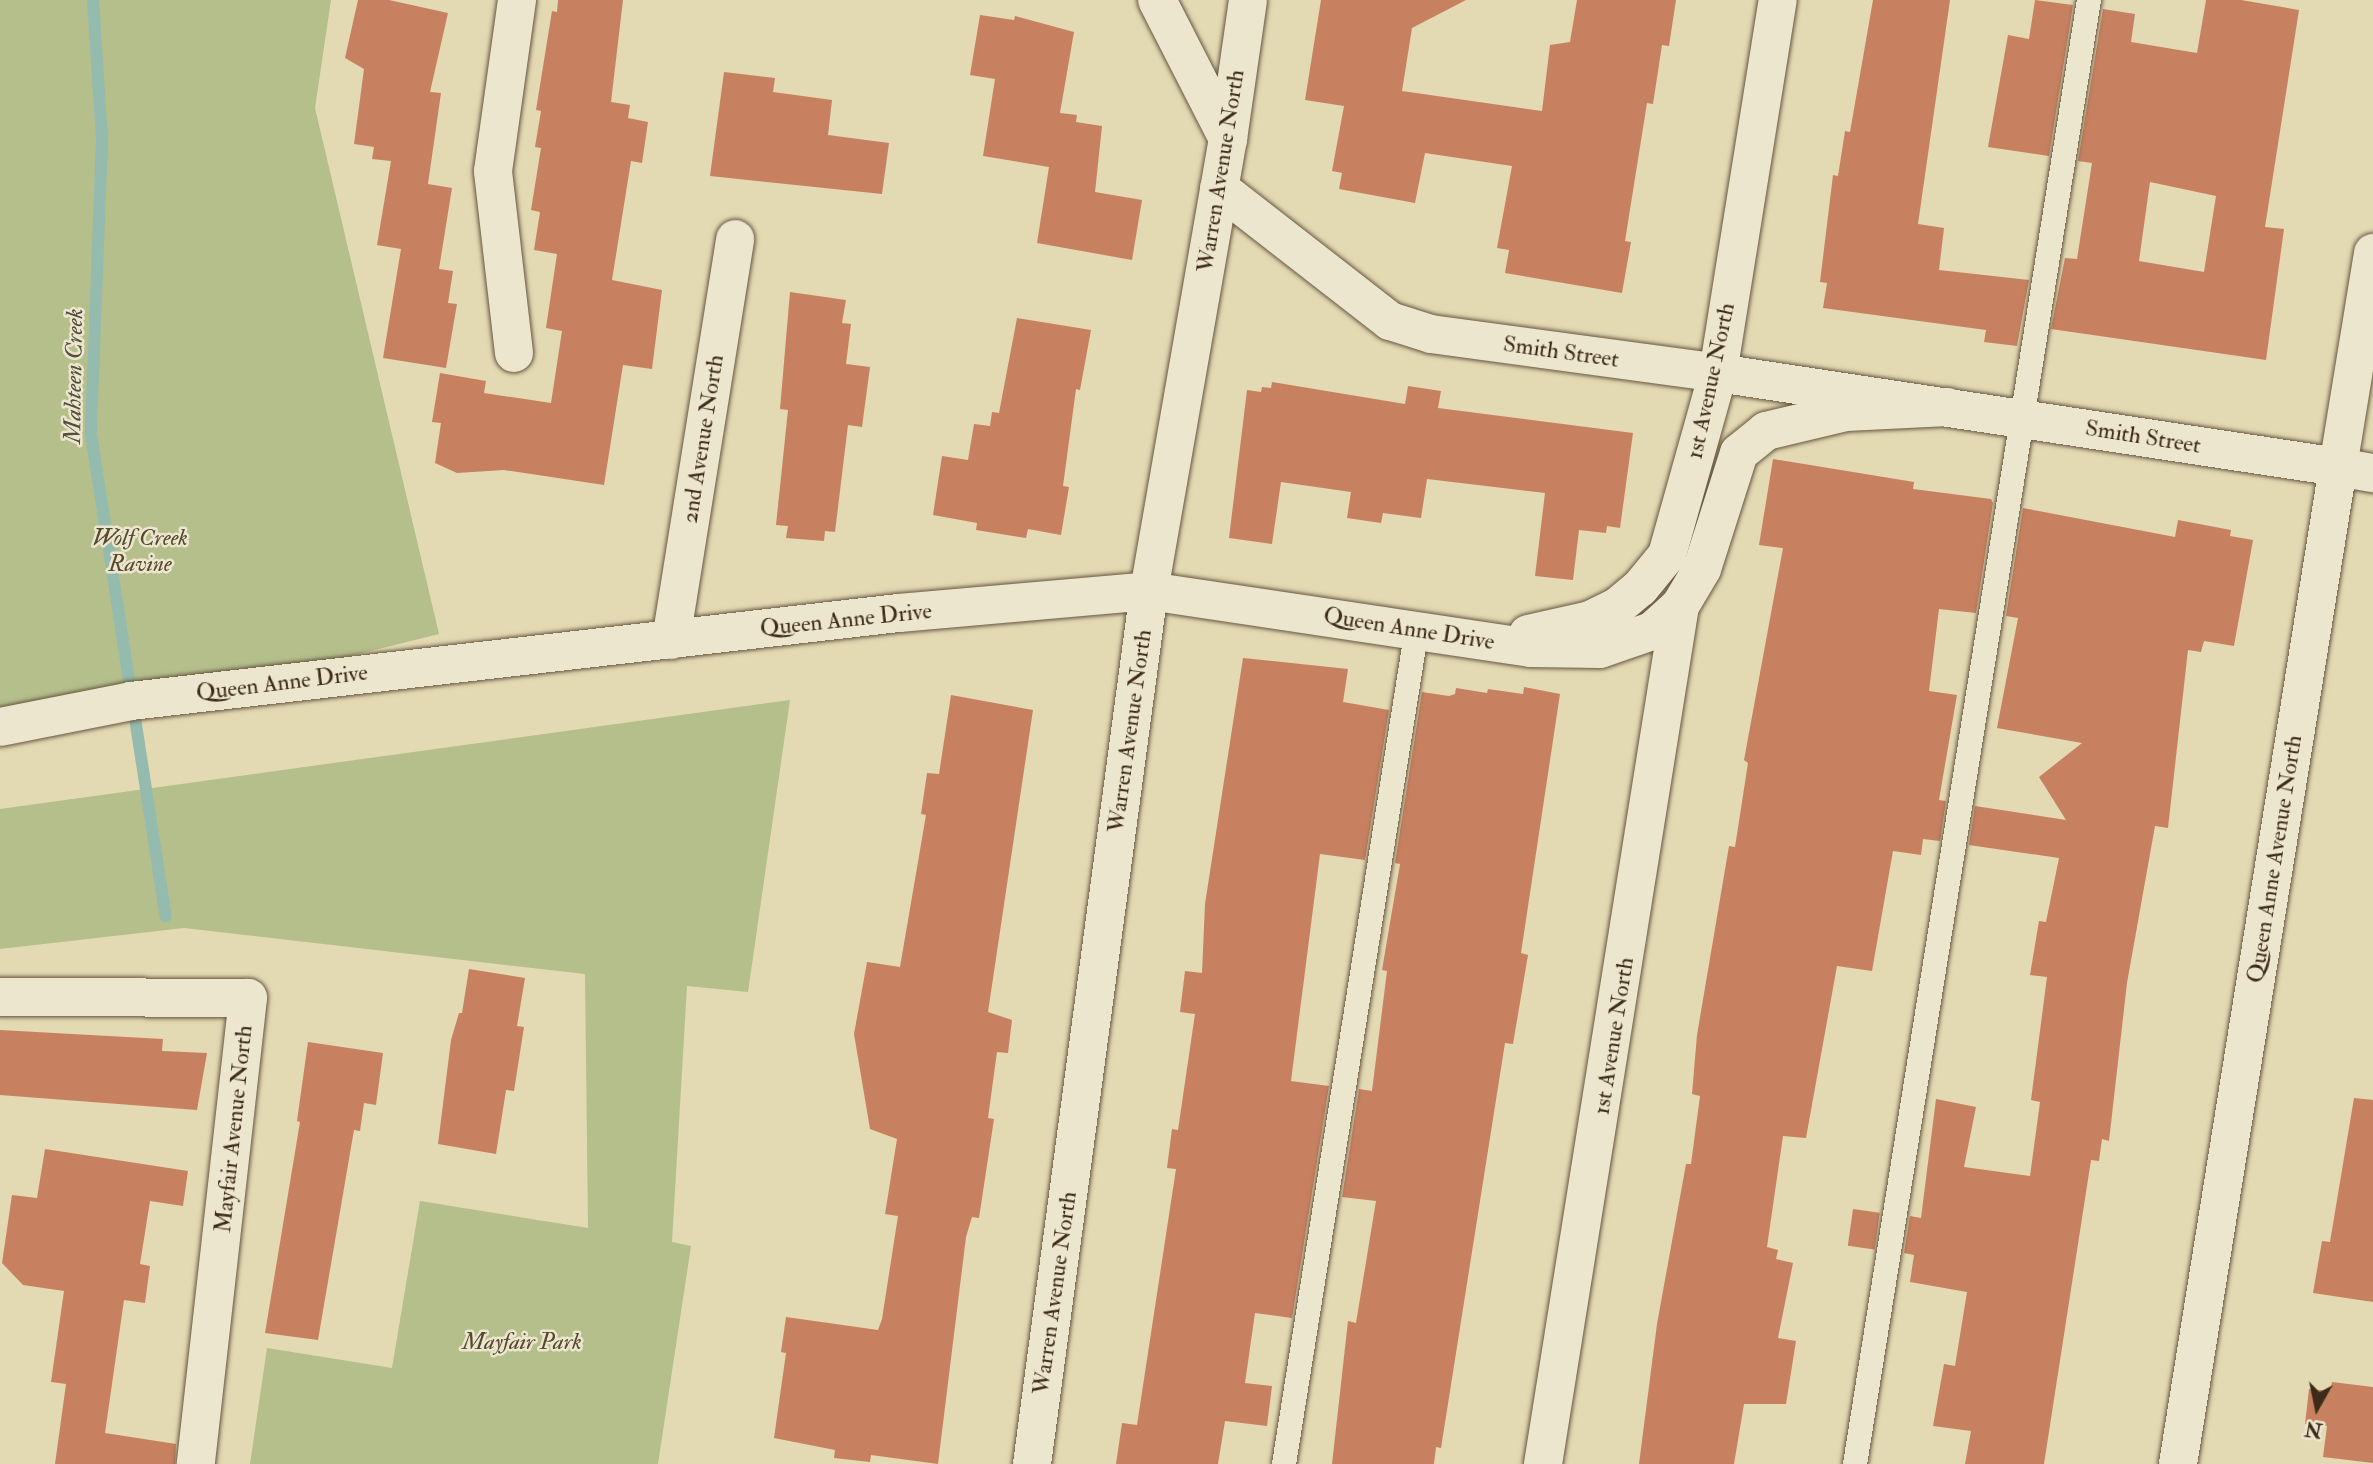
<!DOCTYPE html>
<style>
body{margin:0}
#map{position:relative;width:2373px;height:1464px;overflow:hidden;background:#e3d9b3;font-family:"IM FELL Double Pica",serif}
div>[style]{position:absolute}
.green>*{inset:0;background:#b4bf8c}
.stream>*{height:12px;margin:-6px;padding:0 6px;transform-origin:6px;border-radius:6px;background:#95baae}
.building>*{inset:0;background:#c78160;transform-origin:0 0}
.roads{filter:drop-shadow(0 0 2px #665640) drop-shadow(0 0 2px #665640)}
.service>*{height:24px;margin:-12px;padding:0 12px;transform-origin:12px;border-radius:12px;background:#ede6ce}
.minor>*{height:38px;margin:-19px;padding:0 19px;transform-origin:19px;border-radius:19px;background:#ede6ce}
.tertiary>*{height:38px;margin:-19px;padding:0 19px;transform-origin:19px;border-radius:19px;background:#ede6ce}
.secondary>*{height:38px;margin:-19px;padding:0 19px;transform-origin:19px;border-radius:19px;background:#ede6ce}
span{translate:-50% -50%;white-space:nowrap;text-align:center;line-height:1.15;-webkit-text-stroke:5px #ede6ce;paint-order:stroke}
.street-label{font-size:23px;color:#3d2b19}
.park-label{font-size:23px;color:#554930;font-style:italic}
.water-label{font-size:24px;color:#534f3e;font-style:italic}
.north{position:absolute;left:2282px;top:1373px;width:70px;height:70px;-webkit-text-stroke:5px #ede6ce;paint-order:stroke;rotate:189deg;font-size:19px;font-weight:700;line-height:28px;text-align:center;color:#3d2b19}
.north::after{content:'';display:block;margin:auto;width:24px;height:32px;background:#3d2b19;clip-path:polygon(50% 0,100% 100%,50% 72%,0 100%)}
</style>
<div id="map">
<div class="green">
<i style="clip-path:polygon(0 0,331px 0,315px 108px,439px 634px,306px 667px,0 722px)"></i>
<i style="clip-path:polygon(790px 700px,748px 992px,687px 986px,672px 1242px,691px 1246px,658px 1464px,250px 1464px,267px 1348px,392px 1368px,420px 1201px,588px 1228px,585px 974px,184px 928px,0 949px,0 809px)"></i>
</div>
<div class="stream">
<i style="left:93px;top:0;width:141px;rotate:86.3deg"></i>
<i style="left:102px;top:141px;width:293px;rotate:92.2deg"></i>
<i style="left:91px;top:434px;width:488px;rotate:81.2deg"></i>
</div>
<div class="building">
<i style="clip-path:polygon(358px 0,389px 0,448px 13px,430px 92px,441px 93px,428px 184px,452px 188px,439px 269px,453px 271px,448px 303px,457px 304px,446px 368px,383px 358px,401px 249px,377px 245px,391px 161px,372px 159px,374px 147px,354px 144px,364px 69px,345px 58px)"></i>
<i style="clip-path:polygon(558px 0,623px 0,611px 102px,630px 105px,628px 118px,648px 122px,642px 163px,631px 161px,612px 280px,662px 290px,652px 369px,623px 365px,604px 485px,504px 470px,457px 473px,435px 463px,441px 423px,432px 422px,440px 373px,486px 381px,484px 393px,551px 403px,562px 331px,546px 328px,557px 254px,534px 250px,540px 212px,531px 210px,541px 148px,535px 147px,541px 111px,536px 110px,552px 11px,557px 12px)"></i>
<i style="clip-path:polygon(1321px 0,1466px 0,1412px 28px,1402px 91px,1542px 111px,1550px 45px,1570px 42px,1577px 0,1676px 0,1669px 46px,1662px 45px,1653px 104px,1647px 103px,1625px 241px,1631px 242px,1622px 293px,1505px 273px,1509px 250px,1497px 248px,1512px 166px,1425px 153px,1415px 203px,1339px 189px,1342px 173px,1332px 171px,1344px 106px,1305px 100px)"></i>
<i style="clip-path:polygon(1873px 0,1950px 0,1918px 224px,1944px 228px,1939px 270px,2029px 280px,2017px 346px,1984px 342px,1986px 330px,1823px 308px,1827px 283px,1820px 282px,1833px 175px,1838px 176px,1845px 131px,1850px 132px)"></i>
<i style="clip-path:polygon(2035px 0,2073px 5px,2049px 156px,1988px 147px,2008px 35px,2029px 39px)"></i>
<i style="clip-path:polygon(evenodd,2206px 0,2241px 0,2299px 10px,2265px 227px,2284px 229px,2266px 360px,2051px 329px,2065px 258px,2077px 259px,2092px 163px,2078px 161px,2103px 9px,2135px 14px,2131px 42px,2197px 53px,2206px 0,2150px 182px,2216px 196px,2204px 272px,2139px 261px,2150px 182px)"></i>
<i style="clip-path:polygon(980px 15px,1014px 20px,1015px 16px,1074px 32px,1060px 113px,1077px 115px,1076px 122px,1102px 126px,1095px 192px,1142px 200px,1132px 260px,1037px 243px,1049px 167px,983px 156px,995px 79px,970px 75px)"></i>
<i style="clip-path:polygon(724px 72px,775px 78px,773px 92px,832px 100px,828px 135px,889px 143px,882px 194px,710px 176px)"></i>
<i style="clip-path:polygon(790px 292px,846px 300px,842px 323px,851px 324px,846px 364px,870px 367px,862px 427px,848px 425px,835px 532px,825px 531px,824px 541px,786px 538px,788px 526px,776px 525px,788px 410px,780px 409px)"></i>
<i style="clip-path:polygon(1017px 318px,1091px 330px,1080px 390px,1076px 389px,1063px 486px,1069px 487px,1061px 535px,1028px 529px,1026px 538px,976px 530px,977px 523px,933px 515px,942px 456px,968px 460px,974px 424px,990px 426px,992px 412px,999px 413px)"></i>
<i style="clip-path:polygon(1272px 382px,1405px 404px,1408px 386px,1441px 391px,1438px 408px,1633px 433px,1620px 528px,1607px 526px,1606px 533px,1579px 530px,1573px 580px,1535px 576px,1545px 493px,1427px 479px,1421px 518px,1383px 513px,1381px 523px,1347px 518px,1351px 492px,1281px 482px,1272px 544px,1229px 538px,1247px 390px,1261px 392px,1262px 387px,1271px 388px)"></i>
<i style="clip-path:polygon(1773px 459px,1914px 482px,1913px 489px,1991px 499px,1993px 503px,1976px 613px,1939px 609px,1929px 691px,1957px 695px,1939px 800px,1946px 801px,1940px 841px,1923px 839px,1921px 855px,1893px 851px,1872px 971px,1837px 966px,1806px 1138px,1783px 1136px,1767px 1247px,1778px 1250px,1776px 1259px,1793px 1263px,1778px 1338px,1796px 1341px,1786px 1404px,1744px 1404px,1734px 1464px,1639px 1464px,1657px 1324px,1686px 1164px,1691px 1164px,1700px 1096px,1692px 1094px,1697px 1035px,1729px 846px,1735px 847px,1748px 763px,1744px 760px,1783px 548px,1759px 545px)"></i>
<i style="clip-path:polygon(2023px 508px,2175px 537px,2178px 520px,2231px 530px,2230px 536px,2253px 540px,2234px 646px,2204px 641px,2201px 652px,2188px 650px,2168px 828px,2155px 826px,2127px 983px,2109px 1141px,2102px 1139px,2099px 1161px,2091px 1160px,2044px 1464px,1965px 1464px,1971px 1431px,1933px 1426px,1944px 1364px,1955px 1366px,1967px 1292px,1910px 1282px,1914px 1255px,1904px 1253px,1910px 1216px,1921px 1218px,1936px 1099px,1976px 1107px,1964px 1167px,2030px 1176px,2040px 1102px,2031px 1100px,2047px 977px,2030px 975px,2039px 921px,2046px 922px,2059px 858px,1969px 845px,1975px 806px,2066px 820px,2039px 777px,2082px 743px,1997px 728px,2018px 618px,2006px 616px)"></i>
<i style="clip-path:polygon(1243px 658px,1348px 669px,1343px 702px,1389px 710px,1365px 860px,1320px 854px,1291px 1081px,1329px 1086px,1292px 1318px,1255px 1313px,1245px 1383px,1272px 1386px,1267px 1426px,1225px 1421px,1218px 1464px,1116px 1464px,1122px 1423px,1137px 1425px,1176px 1169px,1167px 1168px,1172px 1129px,1178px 1130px,1195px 1014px,1180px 1012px,1185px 971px,1202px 973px,1205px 904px)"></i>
<i style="clip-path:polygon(1524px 687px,1560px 694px,1521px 953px,1528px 955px,1513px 1044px,1505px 1043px,1441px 1448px,1436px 1447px,1434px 1464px,1332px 1464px,1348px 1321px,1356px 1323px,1376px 1201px,1342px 1197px,1359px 1089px,1372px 1091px,1387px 971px,1382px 970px,1400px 864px,1395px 863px,1422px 692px,1449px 696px,1455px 694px,1456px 688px,1487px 693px,1488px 689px,1523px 694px)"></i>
<i style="clip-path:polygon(951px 695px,1033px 710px,988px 1012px,1012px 1020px,1008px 1053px,997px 1052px,988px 1118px,994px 1119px,979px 1218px,972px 1217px,966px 1237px,938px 1464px,871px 1455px,870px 1462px,834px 1458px,835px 1450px,774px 1438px,786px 1353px,781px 1352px,786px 1317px,878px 1330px,882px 1319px,898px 1216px,885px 1214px,897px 1139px,870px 1129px,854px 1034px,867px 962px,900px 967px,926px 815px,921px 814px,927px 773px,939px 774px)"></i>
<i style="clip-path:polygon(469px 969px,525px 978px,517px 1026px,524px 1027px,514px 1091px,506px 1090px,496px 1154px,438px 1144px,451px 1040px,459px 1013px,462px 1013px)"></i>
<i style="clip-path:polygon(0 1030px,163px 1039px,162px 1051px,207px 1053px,197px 1110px,0 1095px)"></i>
<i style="clip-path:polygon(308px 1042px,383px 1053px,376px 1105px,364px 1103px,360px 1131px,354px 1130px,318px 1340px,265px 1333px,300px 1122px,297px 1121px)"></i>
<i style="clip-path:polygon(2354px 1098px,2373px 1100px,2373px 1302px,2313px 1293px,2322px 1241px,2330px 1242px)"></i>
<i style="clip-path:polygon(45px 1149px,188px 1171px,183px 1206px,150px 1201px,140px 1264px,150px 1266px,145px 1303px,124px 1300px,105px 1433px,176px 1444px,175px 1464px,55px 1464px,66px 1384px,51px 1382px,64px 1291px,23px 1285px,2px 1263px,12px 1195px,37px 1198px)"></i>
<i style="left:1853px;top:1209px;width:27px;height:37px;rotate:8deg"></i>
<i style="clip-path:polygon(2332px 1382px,2373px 1387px,2373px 1463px,2323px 1457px,2327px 1426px,2305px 1424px,2309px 1389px,2330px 1391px)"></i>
</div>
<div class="roads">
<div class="service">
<i style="left:1284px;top:1464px;width:847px;rotate:-80.96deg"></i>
<i style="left:1855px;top:1464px;width:1483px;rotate:-80.92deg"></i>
</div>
<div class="minor">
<i style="left:1157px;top:0;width:156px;rotate:62.9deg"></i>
<i style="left:1219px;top:188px;width:217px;rotate:37.9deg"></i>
<i style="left:1390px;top:321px;width:43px;rotate:17.6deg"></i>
<i style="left:1431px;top:334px;width:290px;rotate:7.7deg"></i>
<i style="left:1718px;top:373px;width:378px;rotate:-80.9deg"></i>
<i style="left:514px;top:353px;width:183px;rotate:-96.6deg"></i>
<i style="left:493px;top:171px;width:173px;rotate:-82deg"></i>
<i style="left:671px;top:640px;width:406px;rotate:-80.9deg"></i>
<i style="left:0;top:997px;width:248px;rotate:0.2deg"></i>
<i style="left:248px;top:998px;width:469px;rotate:96.4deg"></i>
<i style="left:1032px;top:1464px;width:881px;rotate:-82.37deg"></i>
<i style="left:1149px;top:591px;width:459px;rotate:-80.1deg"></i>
<i style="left:1228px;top:139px;width:140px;rotate:-81.8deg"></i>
<i style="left:1543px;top:1464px;width:869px;rotate:-80.93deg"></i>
<i style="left:2178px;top:1464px;width:1010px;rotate:-80.88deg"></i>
</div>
<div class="tertiary">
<i style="left:2338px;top:467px;width:36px;rotate:10deg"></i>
</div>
<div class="secondary">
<i style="left:1528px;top:634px;width:64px;rotate:-12.7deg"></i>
<i style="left:1590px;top:620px;width:30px;rotate:-26deg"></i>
<i style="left:1617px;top:607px;width:30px;rotate:-40deg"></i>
<i style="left:1640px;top:588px;width:43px;rotate:-50.7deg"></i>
<i style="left:1667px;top:555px;width:189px;rotate:-74.3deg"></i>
<i style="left:1718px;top:373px;width:627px;rotate:8.62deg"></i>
<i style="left:2338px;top:467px;width:217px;rotate:-80.7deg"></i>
<i style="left:0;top:727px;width:134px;rotate:-11.2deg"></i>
<i style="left:131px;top:701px;width:773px;rotate:-6.54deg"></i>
<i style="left:899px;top:613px;width:251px;rotate:-5deg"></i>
<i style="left:1149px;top:591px;width:386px;rotate:8.5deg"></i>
<i style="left:1531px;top:648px;width:69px;rotate:0.8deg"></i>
<i style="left:1600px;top:649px;width:55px;rotate:-19.1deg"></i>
<i style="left:1652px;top:631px;width:38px;rotate:-42deg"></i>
<i style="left:1680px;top:606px;width:43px;rotate:-59.3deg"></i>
<i style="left:1702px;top:569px;width:122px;rotate:-72.3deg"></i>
<i style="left:1739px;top:453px;width:35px;rotate:-39deg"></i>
<i style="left:1766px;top:431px;width:82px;rotate:-13.4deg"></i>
<i style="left:1846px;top:412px;width:102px;rotate:-2.8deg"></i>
</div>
</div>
<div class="street-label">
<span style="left:1221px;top:171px;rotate:-81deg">Warren Avenue North</span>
<span style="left:1561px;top:352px;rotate:8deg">Smith Street</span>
<span style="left:1711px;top:381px;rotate:-78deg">1st Avenue North</span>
<span style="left:2143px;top:437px;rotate:9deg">Smith Street</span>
<span style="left:703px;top:439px;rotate:-81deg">2nd Avenue North</span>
<span style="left:846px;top:620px;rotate:-6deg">Queen Anne Drive</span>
<span style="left:1409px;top:629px;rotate:9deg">Queen Anne Drive</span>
<span style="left:282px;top:683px;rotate:-7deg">Queen Anne Drive</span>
<span style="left:1130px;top:731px;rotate:-82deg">Warren Avenue North</span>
<span style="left:2275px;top:859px;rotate:-81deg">Queen Anne Avenue North</span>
<span style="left:1614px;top:1036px;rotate:-81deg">1st Avenue North</span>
<span style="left:234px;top:1129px;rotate:-84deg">Mayfair Avenue North</span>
<span style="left:1055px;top:1293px;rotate:-82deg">Warren Avenue North</span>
</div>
<div class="park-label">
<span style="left:140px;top:551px">Wolf Creek<br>Ravine</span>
<span style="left:522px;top:1342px">Mayfair Park</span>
</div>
<div class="water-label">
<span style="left:74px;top:376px;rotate:-89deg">Mahteen Creek</span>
</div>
<div class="north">N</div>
</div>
